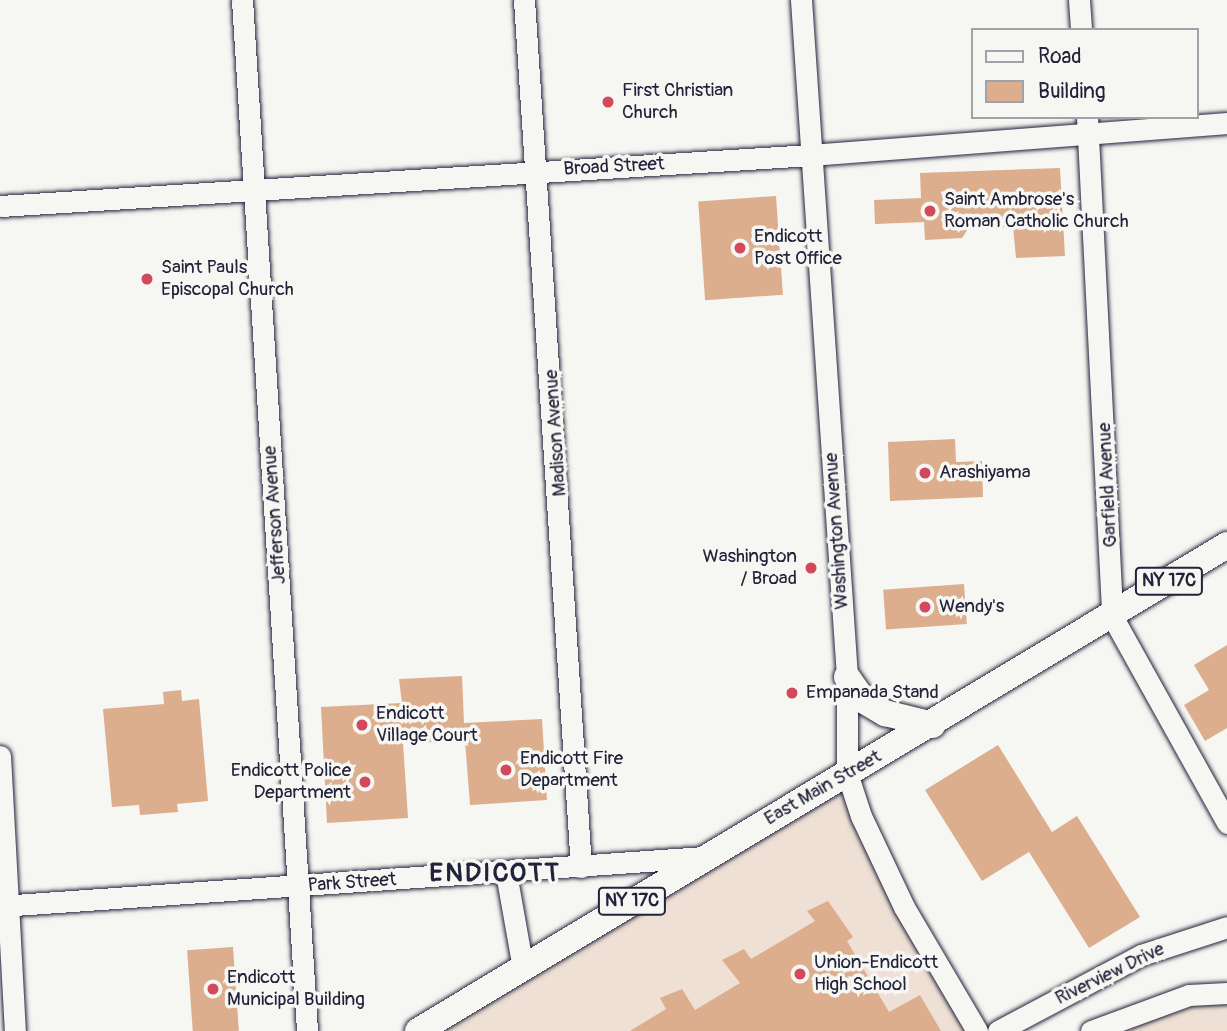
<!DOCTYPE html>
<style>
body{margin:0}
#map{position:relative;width:1227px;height:1031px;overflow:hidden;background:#f6f6f2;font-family:Pangolin,sans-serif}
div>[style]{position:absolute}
.built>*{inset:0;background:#eee0d4}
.building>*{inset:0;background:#dcae8d;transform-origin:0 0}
.roads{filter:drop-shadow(0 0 2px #22223b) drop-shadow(0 0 2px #22223b)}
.minor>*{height:21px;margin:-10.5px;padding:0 10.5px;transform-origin:10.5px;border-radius:10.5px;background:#f6f6f2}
.major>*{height:26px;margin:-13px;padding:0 13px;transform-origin:13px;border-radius:13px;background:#f6f6f2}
.dots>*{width:19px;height:19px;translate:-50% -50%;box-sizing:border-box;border:4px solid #f6f6f2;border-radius:50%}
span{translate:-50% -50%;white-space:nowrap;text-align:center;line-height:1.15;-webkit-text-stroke:7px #f6f6f2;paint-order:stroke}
.shield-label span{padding:2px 5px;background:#f6f6f2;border:2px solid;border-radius:5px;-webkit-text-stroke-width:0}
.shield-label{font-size:18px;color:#22223b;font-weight:700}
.poi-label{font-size:19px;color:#22223b}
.left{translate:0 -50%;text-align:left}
.right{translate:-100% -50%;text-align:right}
.street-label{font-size:19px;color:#22223b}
.district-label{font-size:26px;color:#22223b;font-weight:700;letter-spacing:2px}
.legend{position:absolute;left:971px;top:28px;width:228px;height:91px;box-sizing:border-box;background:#f6f6f2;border:2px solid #a1a1a9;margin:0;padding:9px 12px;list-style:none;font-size:21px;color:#22223b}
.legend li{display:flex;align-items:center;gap:14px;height:35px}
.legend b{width:35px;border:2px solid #a1a1a9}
</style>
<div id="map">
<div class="built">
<i style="clip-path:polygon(847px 773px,977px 1031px,418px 1031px)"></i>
<i style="clip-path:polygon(1227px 993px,1227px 1031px,1091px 1031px)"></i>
</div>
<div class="building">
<i style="clip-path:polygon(1060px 168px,1065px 256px,1016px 258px,1013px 227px,968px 229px,962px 238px,925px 240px,924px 222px,875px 224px,874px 200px,921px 198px,920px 173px)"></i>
<i style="left:776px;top:196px;width:99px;height:78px;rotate:86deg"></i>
<i style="clip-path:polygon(955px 439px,956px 462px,982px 461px,983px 497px,890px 501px,888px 442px)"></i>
<i style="left:964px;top:584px;width:40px;height:81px;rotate:86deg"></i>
<i style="clip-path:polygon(1227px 645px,1227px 728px,1205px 741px,1184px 705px,1209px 690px,1194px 665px)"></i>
<i style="clip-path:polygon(462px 676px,464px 723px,542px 719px,547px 800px,470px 805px,465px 741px,403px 743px,408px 818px,327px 823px,321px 707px,402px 703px,399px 679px)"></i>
<i style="clip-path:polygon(181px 690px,182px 701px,199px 699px,208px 801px,177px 804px,178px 812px,140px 815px,139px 805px,112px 807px,103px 709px,164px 704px,163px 692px)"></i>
<i style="clip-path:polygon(998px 745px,1052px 832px,1077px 816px,1140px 917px,1089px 948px,1029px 852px,982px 881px,925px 790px)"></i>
<i style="clip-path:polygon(828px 901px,853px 937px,847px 941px,889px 1012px,920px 995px,941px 1031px,630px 1031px,666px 1009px,660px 998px,682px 989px,695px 1010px,740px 983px,722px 960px,744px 949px,751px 959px,815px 921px,807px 911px)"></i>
<i style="left:233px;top:947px;width:84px;height:46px;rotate:86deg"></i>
</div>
<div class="roads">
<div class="minor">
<i style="left:242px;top:0;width:1033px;rotate:86.39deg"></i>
<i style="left:524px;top:0;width:869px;rotate:86.24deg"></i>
<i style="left:801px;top:0;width:679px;rotate:86.11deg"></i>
<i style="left:847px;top:677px;width:96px;rotate:90deg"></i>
<i style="left:847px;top:773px;width:45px;rotate:72deg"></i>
<i style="left:861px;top:816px;width:101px;rotate:64.7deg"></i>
<i style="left:904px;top:907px;width:144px;rotate:59.5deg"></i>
<i style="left:1079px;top:0;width:30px;rotate:86deg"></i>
<i style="left:1087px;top:117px;width:500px;rotate:87.1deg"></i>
<i style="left:1112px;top:616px;width:237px;rotate:60.9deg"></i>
<i style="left:0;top:206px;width:813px;rotate:-3.6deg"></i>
<i style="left:811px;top:155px;width:417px;rotate:-4.4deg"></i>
<i style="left:0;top:756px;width:275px;rotate:86.9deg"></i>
<i style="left:506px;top:873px;width:97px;rotate:79.9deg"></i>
<i style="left:0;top:906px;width:707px;rotate:-3.98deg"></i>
<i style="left:998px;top:1031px;width:162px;rotate:-28deg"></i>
<i style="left:1141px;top:955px;width:90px;rotate:-18deg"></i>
<i style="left:1091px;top:1031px;width:104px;rotate:-20.2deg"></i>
<i style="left:1189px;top:995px;width:38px;rotate:-3deg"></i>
</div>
<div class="major">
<i style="left:847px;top:677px;width:28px;rotate:55deg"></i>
<i style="left:863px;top:700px;width:26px;rotate:31deg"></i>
<i style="left:885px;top:713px;width:49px;rotate:14deg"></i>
<i style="left:418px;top:1031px;width:944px;rotate:-30.99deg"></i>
</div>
</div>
<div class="dots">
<i style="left:608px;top:102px;background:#d1495b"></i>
<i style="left:930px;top:211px;background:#d1495b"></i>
<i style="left:740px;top:248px;background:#d1495b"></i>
<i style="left:147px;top:279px;background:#d1495b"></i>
<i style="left:925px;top:473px;background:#d1495b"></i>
<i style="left:811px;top:568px;background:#d1495b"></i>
<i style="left:925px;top:607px;background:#d1495b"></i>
<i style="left:792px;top:693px;background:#d1495b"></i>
<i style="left:362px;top:725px;background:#d1495b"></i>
<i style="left:506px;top:770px;background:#d1495b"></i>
<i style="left:365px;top:782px;background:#d1495b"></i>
<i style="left:800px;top:974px;background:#d1495b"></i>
<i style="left:213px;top:989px;background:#d1495b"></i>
</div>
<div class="shield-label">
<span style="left:1169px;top:581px">NY 17C</span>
<span style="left:632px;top:901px">NY 17C</span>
</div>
<div class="poi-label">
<span class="left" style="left:622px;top:102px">First Christian<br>Church</span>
<span class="left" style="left:944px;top:211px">Saint Ambrose's<br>Roman Catholic Church</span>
<span class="left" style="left:754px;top:248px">Endicott<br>Post Office</span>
<span class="left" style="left:161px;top:279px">Saint Pauls<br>Episcopal Church</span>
<span class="left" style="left:939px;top:473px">Arashiyama</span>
<span class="right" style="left:797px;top:568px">Washington<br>/ Broad</span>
<span class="left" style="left:939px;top:607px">Wendy's</span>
<span class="left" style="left:806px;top:693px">Empanada Stand</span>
<span class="left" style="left:376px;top:725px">Endicott<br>Village Court</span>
<span class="left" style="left:520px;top:770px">Endicott Fire<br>Department</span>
<span class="right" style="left:351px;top:782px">Endicott Police<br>Department</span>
<span class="left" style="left:814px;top:974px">Union-Endicott<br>High School</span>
<span class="left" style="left:227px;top:989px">Endicott<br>Municipal Building</span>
</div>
<div class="street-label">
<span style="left:614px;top:167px;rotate:-3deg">Broad Street</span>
<span style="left:556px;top:433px;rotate:-94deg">Madison Avenue</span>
<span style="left:1108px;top:485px;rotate:-93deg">Garfield Avenue</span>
<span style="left:275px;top:515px;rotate:-94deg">Jefferson Avenue</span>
<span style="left:837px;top:531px;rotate:-94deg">Washington Avenue</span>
<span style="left:823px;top:788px;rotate:-30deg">East Main Street</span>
<span style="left:352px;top:883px;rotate:-4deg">Park Street</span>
<span style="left:1110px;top:974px;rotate:-26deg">Riverview Drive</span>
</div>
<div class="district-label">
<span style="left:495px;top:874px">ENDICOTT</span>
</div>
<ul class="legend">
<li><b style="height:9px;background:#f6f6f2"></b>Road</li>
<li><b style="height:19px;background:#dcae8d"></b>Building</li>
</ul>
</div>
